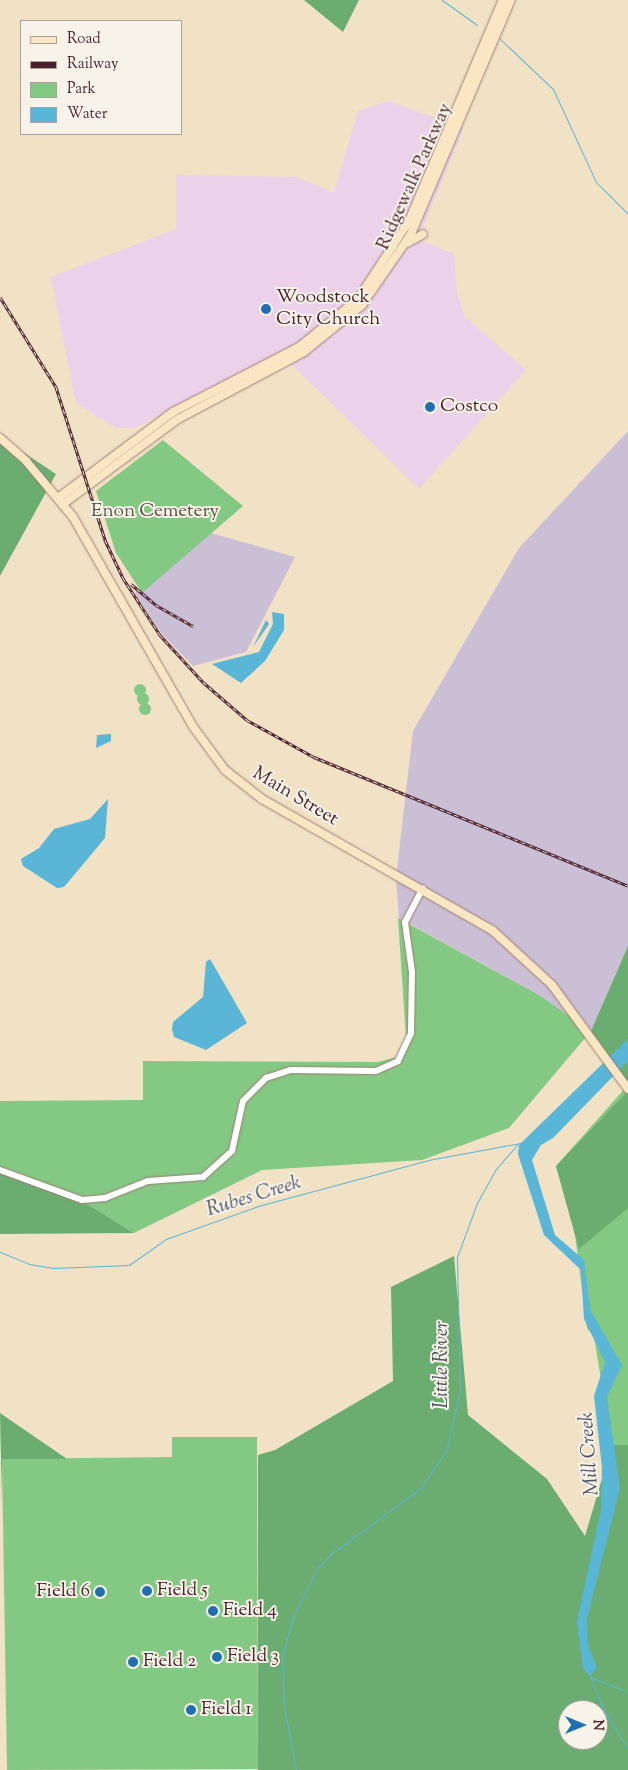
<!DOCTYPE html>
<style>
body{margin:0}
#map{position:relative;width:628px;height:1770px;overflow:hidden;background:#f1e1c5;font-family:"Sorts Mill Goudy",serif}
div>[style]{position:absolute}
.built>*{inset:0;background:#ecd1ea}
.industrial>*{inset:0;background:#cbbfd5}
.green>*{inset:0;background:#84c983}
.round{border-radius:50%}
.forest>*{inset:0;background:#6bad71}
.water>*{inset:0;background:#59b6d7}
.stream>*{height:1px;margin:-0.5px;padding:0 0.5px;transform-origin:0.5px;border-radius:0.5px;background:#59b6d7}
.roads{filter:drop-shadow(0 0 1px #9e8078) drop-shadow(0 0 1px #9e8078)}
.tertiary>*{height:6px;margin:-3px;padding:0 3px;transform-origin:3px;border-radius:3px;background:#fff}
.secondary>*{height:8px;margin:-4px;padding:0 4px;transform-origin:4px;border-radius:4px;background:#fbe6c4}
.rail>*{height:3px;margin-top:-1.5px;transform-origin:0;background:repeating-linear-gradient(90deg,#f7f3e8 0 4px,#4a1f2b 0 8px);box-sizing:border-box;border-block:1px solid #4a1f2b}
.dots>*{width:14px;height:14px;translate:-50% -50%;box-sizing:border-box;border:2px solid #f7f3e8;border-radius:50%}
span{translate:-50% -50%;white-space:nowrap;text-align:center;line-height:1.15;-webkit-text-stroke:4px #f7f3e8;paint-order:stroke}
.street-label{font-size:19px;color:#4a1f2b}
.poi-label{font-size:19px;color:#4a1f2b}
.left{translate:0 -50%;text-align:left}
.right{translate:-100% -50%;text-align:right}
.park-label{font-size:19px;color:#5b5245}
.water-label{font-size:20px;color:#4f5467;font-style:italic}
.legend{position:absolute;left:20px;top:20px;width:162px;height:115px;box-sizing:border-box;background:#f7f3e8;border:1px solid #b29e9c;margin:0;padding:6px 9px;list-style:none;font-size:15px;color:#4a1f2b}
.legend li{display:flex;align-items:center;gap:10px;height:25px}
.legend b{width:25px;border:1px solid #b29e9c}
.north{position:absolute;left:558px;top:1700px;width:50px;height:50px;box-sizing:border-box;background:#f7f3e8;border:1px solid #b29e9c;border-radius:50%;rotate:90deg;font-size:14px;font-weight:700;line-height:20px;text-align:center;color:#4a1f2b}
.north::after{content:'';display:block;margin:auto;width:18px;height:22px;background:#1f6fb2;clip-path:polygon(50% 0,100% 100%,50% 72%,0 100%)}
</style>
<div id="map">
<div class="built">
<i style="clip-path:polygon(388px 101px,464px 128px,418px 239px,454px 254px,457px 293px,465px 317px,526px 370px,419px 489px,280px 353px,135px 428px,116px 428px,76px 403px,51px 277px,176px 229px,176px 175px,297px 177px,334px 193px,358px 111px)"></i>
</div>
<div class="industrial">
<i style="clip-path:polygon(628px 431px,628px 946px,591px 1031px,539px 995px,399px 918px,396px 878px,413px 731px,519px 548px)"></i>
<i style="clip-path:polygon(211px 533px,295px 557px,246px 652px,193px 666px,161px 633px,135px 593px)"></i>
</div>
<div class="green">
<i style="clip-path:polygon(163px 440px,243px 506px,142px 593px,116px 553px,96px 491px)"></i>
<i class="round" style="left:134px;top:684px;width:12px;height:12px"></i>
<i class="round" style="left:137px;top:693px;width:12px;height:12px"></i>
<i class="round" style="left:139px;top:703px;width:12px;height:12px"></i>
<i style="clip-path:polygon(398px 918px,539px 995px,591px 1031px,509px 1128px,422px 1160px,262px 1170px,134px 1233px,79px 1199px,0 1171px,0 1101px,143px 1100px,143px 1061px,378px 1062px,397px 1057px,406px 1038px)"></i>
<i style="clip-path:polygon(628px 1085px,628px 1445px,612px 1445px,594px 1396px,602px 1385px,594px 1337px,587px 1328px,575px 1235px,556px 1166px)"></i>
<i style="clip-path:polygon(172px 1437px,257px 1437px,258px 1769px,7px 1770px,2px 1459px,172px 1457px)"></i>
</div>
<div class="forest">
<i style="clip-path:polygon(304px 0,359px 0,343px 32px)"></i>
<i style="clip-path:polygon(0 437px,56px 474px,0 576px)"></i>
<i style="clip-path:polygon(628px 946px,628px 1085px,591px 1031px)"></i>
<i style="clip-path:polygon(628px 1091px,628px 1208px,579px 1249px,556px 1166px)"></i>
<i style="clip-path:polygon(0 1171px,79px 1199px,134px 1233px,0 1234px)"></i>
<i style="clip-path:polygon(evenodd,454px 1256px,468px 1415px,547px 1479px,585px 1536px,612px 1445px,628px 1445px,628px 1770px,258px 1770px,258px 1455px,275px 1450px,393px 1381px,391px 1287px,454px 1256px,568px 1710px,598px 1710px,598px 1740px,568px 1740px,568px 1710px)"></i>
<i style="clip-path:polygon(0 1413px,67px 1459px,2px 1459px,2px 1503px)"></i>
</div>
<div class="water">
<i style="clip-path:polygon(272px 612px,284px 614px,284px 630px,265px 661px,241px 683px,212px 664px,259px 652px,273px 624px)"></i>
<i style="clip-path:polygon(266px 620px,269px 624px,253px 647px)"></i>
<i style="clip-path:polygon(111px 734px,111px 741px,96px 748px,97px 735px)"></i>
<i style="clip-path:polygon(108px 799px,105px 838px,64px 887px,57px 888px,23px 866px,21px 859px,39px 848px,54px 829px,90px 819px)"></i>
<i style="clip-path:polygon(210px 959px,247px 1023px,206px 1050px,174px 1037px,172px 1029px,173px 1022px,203px 997px,206px 962px)"></i>
<i style="clip-path:polygon(628px 1039px,628px 1061px,553px 1138px,541px 1145px,532px 1160px,555px 1235px,584px 1260px,590px 1309px,622px 1365px,607px 1397px,620px 1488px,587px 1619px,588px 1645px,597px 1668px,590px 1676px,583px 1668px,577px 1621px,601px 1510px,602px 1468px,594px 1396px,605px 1362px,584px 1319px,581px 1270px,544px 1235px,518px 1154px,519px 1145px)"></i>
</div>
<div class="stream">
<i style="left:442px;top:0;width:43px;rotate:35.5deg"></i>
<i style="left:499px;top:38px;width:74px;rotate:43.4deg"></i>
<i style="left:553px;top:89px;width:102px;rotate:65.2deg"></i>
<i style="left:596px;top:182px;width:45px;rotate:45deg"></i>
<i style="left:0;top:1252px;width:31px;rotate:22deg"></i>
<i style="left:29px;top:1264px;width:25px;rotate:9deg"></i>
<i style="left:54px;top:1268px;width:75px;rotate:-2.3deg"></i>
<i style="left:129px;top:1265px;width:45px;rotate:-35.1deg"></i>
<i style="left:166px;top:1239px;width:98px;rotate:-19.7deg"></i>
<i style="left:258px;top:1206px;width:176px;rotate:-15.1deg"></i>
<i style="left:428px;top:1160px;width:95px;rotate:-10.4deg"></i>
<i style="left:590px;top:1675px;width:34px;rotate:69deg"></i>
<i style="left:602px;top:1707px;width:49px;rotate:58.2deg"></i>
<i style="left:590px;top:1677px;width:41px;rotate:21.5deg"></i>
<i style="left:296px;top:1770px;width:65px;rotate:-100.6deg"></i>
<i style="left:284px;top:1706px;width:49px;rotate:-92.3deg"></i>
<i style="left:282px;top:1657px;width:41px;rotate:-74.6deg"></i>
<i style="left:293px;top:1617px;width:52px;rotate:-63.9deg"></i>
<i style="left:316px;top:1570px;width:22px;rotate:-47deg"></i>
<i style="left:331px;top:1554px;width:112px;rotate:-36.3deg"></i>
<i style="left:421px;top:1488px;width:47px;rotate:-56.3deg"></i>
<i style="left:447px;top:1449px;width:60px;rotate:-77.6deg"></i>
<i style="left:460px;top:1390px;width:133px;rotate:-91.3deg"></i>
<i style="left:457px;top:1257px;width:58px;rotate:-69.7deg"></i>
<i style="left:477px;top:1203px;width:39px;rotate:-61deg"></i>
<i style="left:496px;top:1169px;width:33px;rotate:-49deg"></i>
</div>
<div class="roads">
<div class="tertiary">
<i style="left:0;top:1170px;width:87px;rotate:20.1deg"></i>
<i style="left:82px;top:1200px;width:23px;rotate:-5deg"></i>
<i style="left:105px;top:1198px;width:46px;rotate:-21.6deg"></i>
<i style="left:148px;top:1181px;width:55px;rotate:-4.2deg"></i>
<i style="left:203px;top:1177px;width:39px;rotate:-42deg"></i>
<i style="left:232px;top:1151px;width:51px;rotate:-77.6deg"></i>
<i style="left:243px;top:1101px;width:33px;rotate:-45deg"></i>
<i style="left:266px;top:1078px;width:26px;rotate:-18deg"></i>
<i style="left:291px;top:1070px;width:85px;rotate:0.7deg"></i>
<i style="left:376px;top:1071px;width:24px;rotate:-24deg"></i>
<i style="left:398px;top:1061px;width:31px;rotate:-65deg"></i>
<i style="left:411px;top:1033px;width:61px;rotate:-89.1deg"></i>
<i style="left:412px;top:972px;width:50px;rotate:-98deg"></i>
<i style="left:405px;top:922px;width:38px;rotate:-62deg"></i>
</div>
<div class="secondary">
<i style="left:407px;top:243px;width:18px;rotate:-29deg"></i>
<i style="left:0;top:438px;width:35px;rotate:41deg"></i>
<i style="left:26px;top:461px;width:73px;rotate:50deg"></i>
<i style="left:73px;top:517px;width:243px;rotate:60.2deg"></i>
<i style="left:194px;top:728px;width:52px;rotate:53.6deg"></i>
<i style="left:225px;top:770px;width:47px;rotate:38.1deg"></i>
<i style="left:262px;top:799px;width:265px;rotate:29.7deg"></i>
<i style="left:492px;top:930px;width:81px;rotate:42.5deg"></i>
<i style="left:552px;top:985px;width:129px;rotate:53.8deg"></i>
<i style="left:58px;top:498px;width:144px;rotate:-36.8deg"></i>
<i style="left:173px;top:412px;width:142px;rotate:-27.3deg"></i>
<i style="left:299px;top:347px;width:76px;rotate:-39.1deg"></i>
<i style="left:358px;top:299px;width:93px;rotate:-56.8deg"></i>
<i style="left:409px;top:221px;width:240px;rotate:-67deg"></i>
<i style="left:63px;top:504px;width:143px;rotate:-36.5deg"></i>
<i style="left:178px;top:419px;width:143px;rotate:-28deg"></i>
<i style="left:304px;top:352px;width:75px;rotate:-39deg"></i>
<i style="left:362px;top:305px;width:86px;rotate:-55.4deg"></i>
<i style="left:411px;top:234px;width:254px;rotate:-66.9deg"></i>
</div>
</div>
<div class="rail">
<i style="left:0;top:297px;width:106px;rotate:58.1deg"></i>
<i style="left:56px;top:387px;width:161px;rotate:72.2deg"></i>
<i style="left:105px;top:540px;width:42px;rotate:64.7deg"></i>
<i style="left:123px;top:578px;width:68px;rotate:57deg"></i>
<i style="left:160px;top:635px;width:64px;rotate:47.5deg"></i>
<i style="left:203px;top:682px;width:58px;rotate:40.8deg"></i>
<i style="left:247px;top:720px;width:77px;rotate:28.9deg"></i>
<i style="left:314px;top:757px;width:339px;rotate:22.3deg"></i>
<i style="left:131px;top:584px;width:33px;rotate:40deg"></i>
<i style="left:156px;top:605px;width:43px;rotate:29.6deg"></i>
</div>
<div class="dots">
<i style="left:266px;top:309px;background:#1f6fb2"></i>
<i style="left:430px;top:407px;background:#1f6fb2"></i>
<i style="left:147px;top:1591px;background:#1f6fb2"></i>
<i style="left:100px;top:1592px;background:#1f6fb2"></i>
<i style="left:213px;top:1611px;background:#1f6fb2"></i>
<i style="left:217px;top:1657px;background:#1f6fb2"></i>
<i style="left:133px;top:1662px;background:#1f6fb2"></i>
<i style="left:191px;top:1710px;background:#1f6fb2"></i>
</div>
<div class="street-label">
<span style="left:415px;top:177px;rotate:-66deg">Ridgewalk Parkway</span>
<span style="left:295px;top:797px;rotate:31deg">Main Street</span>
</div>
<div class="poi-label">
<span class="left" style="left:276px;top:309px">Woodstock<br>City Church</span>
<span class="left" style="left:440px;top:407px">Costco</span>
<span class="left" style="left:157px;top:1591px">Field 5</span>
<span class="right" style="left:90px;top:1592px">Field 6</span>
<span class="left" style="left:223px;top:1611px">Field 4</span>
<span class="left" style="left:227px;top:1657px">Field 3</span>
<span class="left" style="left:143px;top:1662px">Field 2</span>
<span class="left" style="left:201px;top:1710px">Field 1</span>
</div>
<div class="park-label">
<span style="left:155px;top:512px">Enon Cemetery</span>
</div>
<div class="water-label">
<span style="left:254px;top:1197px;rotate:-17deg">Rubes Creek</span>
<span style="left:442px;top:1365px;rotate:-90deg">Little River</span>
<span style="left:590px;top:1454px;rotate:-94deg">Mill Creek</span>
</div>
<ul class="legend">
<li><b style="height:6px;background:#fbe6c4"></b>Road</li>
<li><b style="height:6px;background:#4a1f2b"></b>Railway</li>
<li><b style="height:14px;background:#84c983"></b>Park</li>
<li><b style="height:14px;background:#59b6d7"></b>Water</li>
</ul>
<div class="north">N</div>
</div>
